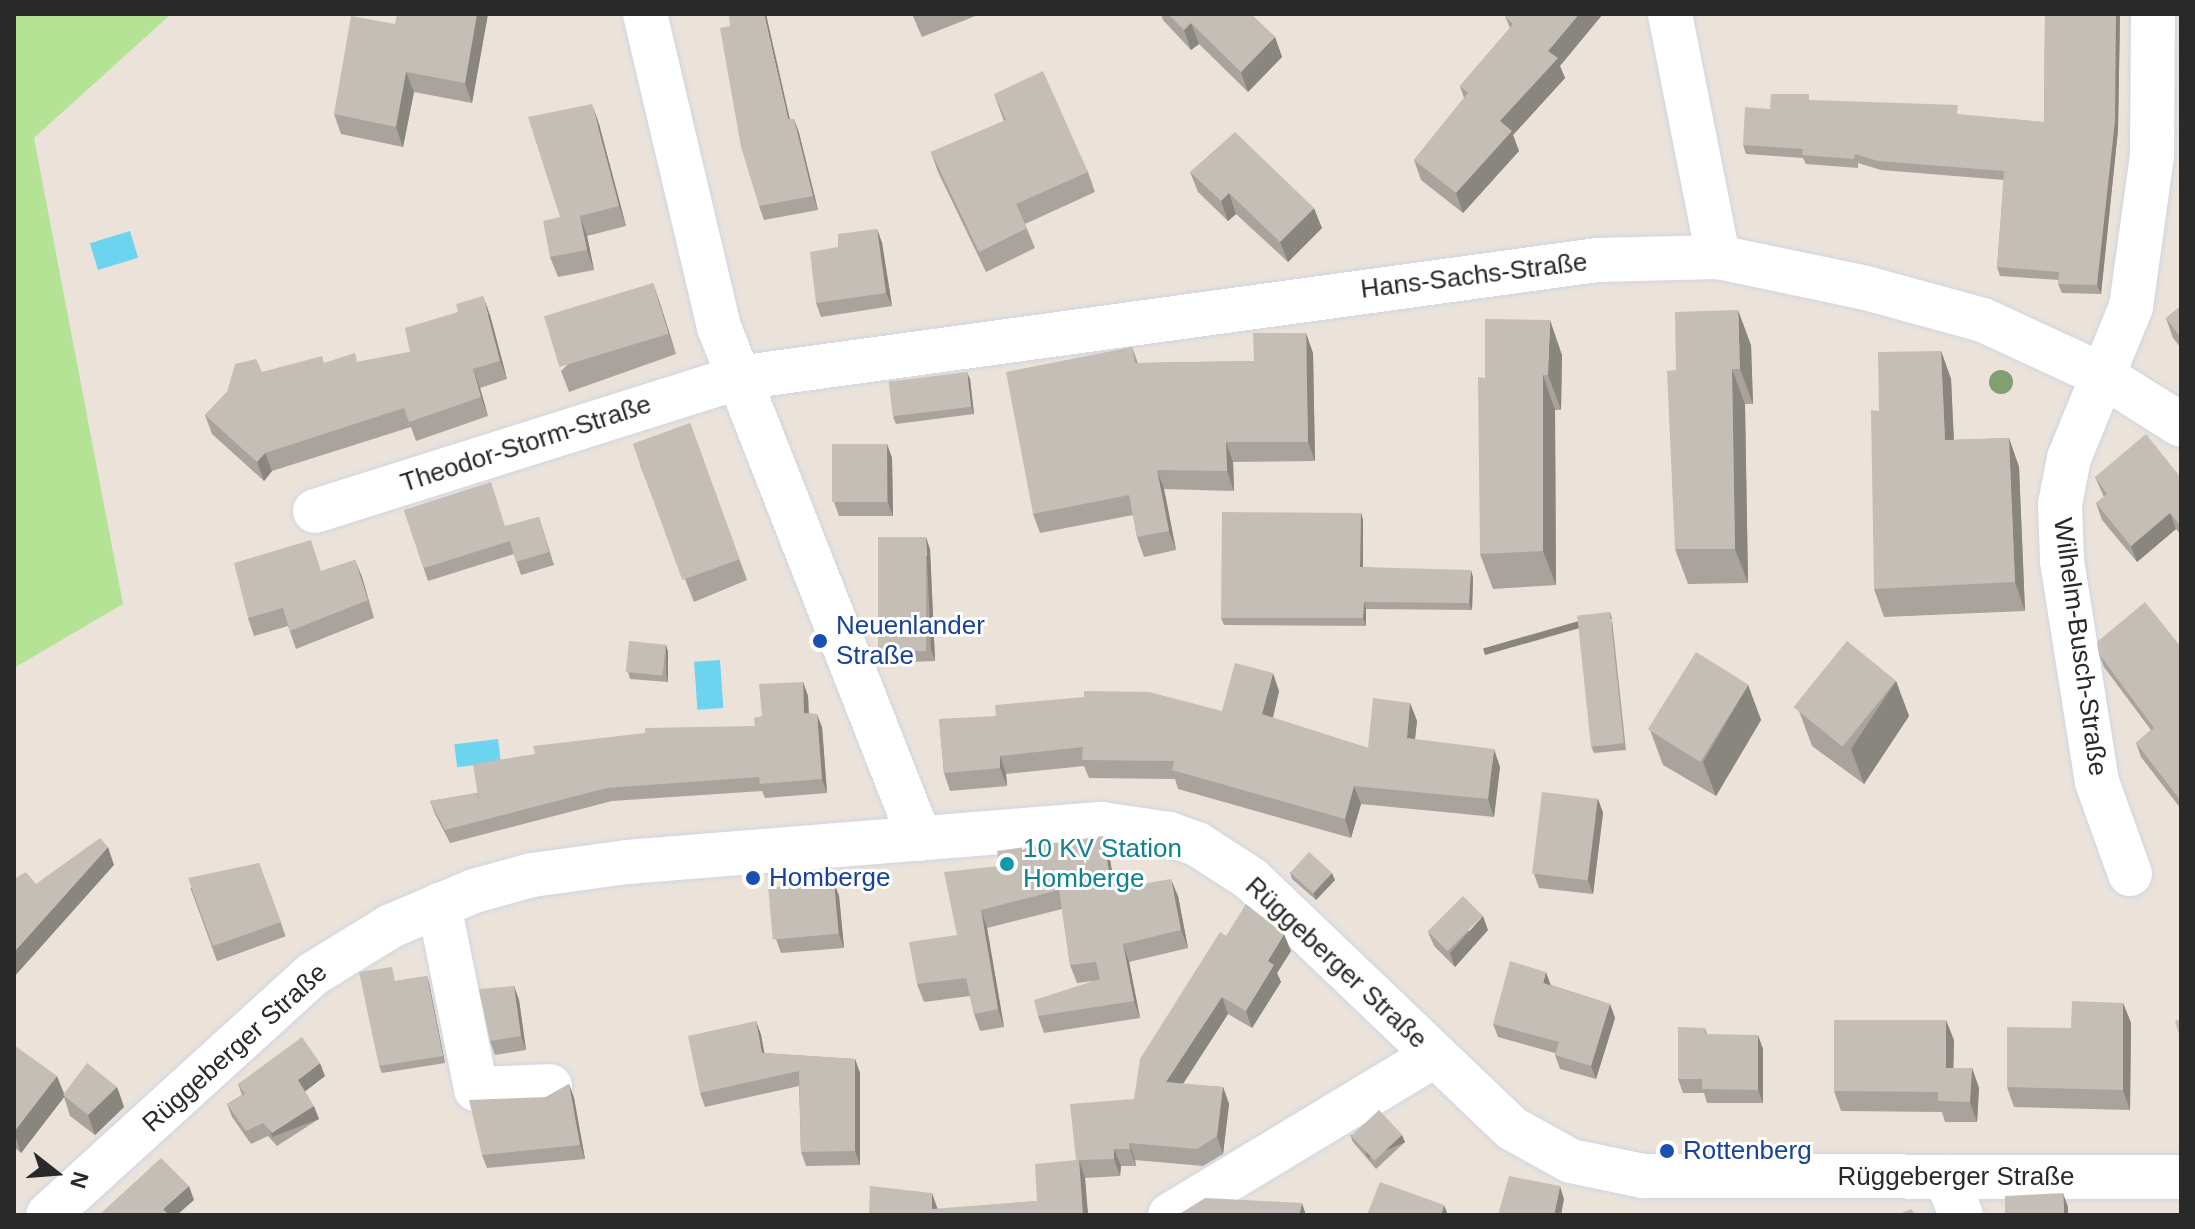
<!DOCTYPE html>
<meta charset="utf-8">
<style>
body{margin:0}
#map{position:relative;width:2195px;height:1229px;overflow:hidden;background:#ebe3da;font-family:Helvetica,sans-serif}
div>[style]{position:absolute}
.green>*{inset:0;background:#b5e396}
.water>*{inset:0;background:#6cd4ef;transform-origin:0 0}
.roads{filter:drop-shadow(0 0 2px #d0d4e2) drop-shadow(0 0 2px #d0d4e2)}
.minor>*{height:44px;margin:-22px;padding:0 22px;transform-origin:22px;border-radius:22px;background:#fff}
.trees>*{width:24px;height:24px;margin:-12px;border-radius:50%;background:#839e70}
.wall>*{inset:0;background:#a9a39d;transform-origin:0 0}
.shaded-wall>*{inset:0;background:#89857f;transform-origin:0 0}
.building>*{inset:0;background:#c4beb6;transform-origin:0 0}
.dots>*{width:22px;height:22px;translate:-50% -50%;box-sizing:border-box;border:4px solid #fff;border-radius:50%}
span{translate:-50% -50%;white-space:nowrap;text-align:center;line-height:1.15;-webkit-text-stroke:6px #fff;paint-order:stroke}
.street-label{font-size:26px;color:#292929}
.transit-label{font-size:26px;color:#164399}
.left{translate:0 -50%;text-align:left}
.culture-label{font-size:26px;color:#0d838f}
.frame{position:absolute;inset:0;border:16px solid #292929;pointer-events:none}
.north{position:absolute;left:16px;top:1133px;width:80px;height:80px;-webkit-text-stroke:6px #fff;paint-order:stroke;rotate:107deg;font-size:22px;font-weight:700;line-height:32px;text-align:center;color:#292929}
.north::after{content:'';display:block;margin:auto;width:28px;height:36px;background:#292929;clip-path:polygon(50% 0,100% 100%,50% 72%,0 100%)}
</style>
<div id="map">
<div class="green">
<i style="clip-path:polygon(14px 14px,171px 14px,34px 138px,123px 604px,14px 668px)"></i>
</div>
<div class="water">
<i style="left:130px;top:231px;width:28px;height:42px;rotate:73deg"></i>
<i style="left:720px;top:660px;width:48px;height:26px;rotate:86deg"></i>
<i style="left:498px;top:739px;width:23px;height:44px;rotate:83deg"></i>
</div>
<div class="roads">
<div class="minor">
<i style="left:645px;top:14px;width:322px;rotate:76.7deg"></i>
<i style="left:719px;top:327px;width:550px;rotate:68.57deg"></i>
<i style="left:1670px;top:14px;width:248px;rotate:78.8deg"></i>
<i style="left:315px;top:511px;width:443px;rotate:-17.5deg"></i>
<i style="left:738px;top:378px;width:867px;rotate:-7.82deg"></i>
<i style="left:1597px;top:260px;width:121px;rotate:-1.4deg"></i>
<i style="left:1718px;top:257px;width:151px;rotate:11.8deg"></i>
<i style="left:1866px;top:288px;width:121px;rotate:15.3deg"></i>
<i style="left:1983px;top:320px;width:131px;rotate:24.8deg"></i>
<i style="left:2102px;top:375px;width:93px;rotate:32.3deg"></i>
<i style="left:2130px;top:874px;width:98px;rotate:-109.7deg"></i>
<i style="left:2097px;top:782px;width:224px;rotate:-99deg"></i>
<i style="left:2062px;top:561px;width:57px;rotate:-92deg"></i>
<i style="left:2060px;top:504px;width:47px;rotate:-78.9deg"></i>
<i style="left:2069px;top:458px;width:163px;rotate:-67.7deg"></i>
<i style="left:2131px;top:307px;width:152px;rotate:-82.1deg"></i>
<i style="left:2152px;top:156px;width:142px;rotate:-89.6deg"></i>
<i style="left:439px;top:905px;width:188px;rotate:78.6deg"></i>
<i style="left:476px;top:1089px;width:74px;rotate:-2.3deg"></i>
<i style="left:1946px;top:1177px;width:41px;rotate:68.5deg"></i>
<i style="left:48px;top:1215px;width:358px;rotate:-42.3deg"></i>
<i style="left:313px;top:974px;width:92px;rotate:-31.6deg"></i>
<i style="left:391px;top:926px;width:90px;rotate:-22.9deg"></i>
<i style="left:474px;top:891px;width:60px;rotate:-15.4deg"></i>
<i style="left:532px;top:875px;width:96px;rotate:-7.8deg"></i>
<i style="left:627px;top:862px;width:477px;rotate:-4.6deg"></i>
<i style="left:1102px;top:824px;width:68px;rotate:8.5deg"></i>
<i style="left:1169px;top:834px;width:30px;rotate:20deg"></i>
<i style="left:1197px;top:844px;width:64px;rotate:32.9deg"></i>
<i style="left:1251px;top:879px;width:362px;rotate:43.7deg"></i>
<i style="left:1513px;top:1129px;width:66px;rotate:28.9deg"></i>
<i style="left:1571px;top:1161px;width:74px;rotate:11.8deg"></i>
<i style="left:1643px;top:1176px;width:538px;rotate:0.11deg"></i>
<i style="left:1170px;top:1215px;width:308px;rotate:-31.1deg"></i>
</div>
</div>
<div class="trees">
<i style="left:2001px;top:382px"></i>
</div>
<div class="wall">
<i style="clip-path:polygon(488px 14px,472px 103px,414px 92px,403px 147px,341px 134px,334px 114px,395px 24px)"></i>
<i style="clip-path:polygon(912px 14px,977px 14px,978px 15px,922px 37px)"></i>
<i style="clip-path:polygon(1161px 14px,1251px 14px,1275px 37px,1282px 57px,1248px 92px,1199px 44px,1191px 50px,1163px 20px)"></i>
<i style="clip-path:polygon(2045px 14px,2120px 14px,2118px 130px,2101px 294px,2062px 293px,2058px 284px,2059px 280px,2000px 276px,1997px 267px,2004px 180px,1881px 170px,1858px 163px,1858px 168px,1806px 164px,1803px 158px,1746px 154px,1743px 145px,1770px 109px,1961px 115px,2044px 122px)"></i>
<i style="clip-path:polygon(1505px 16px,1560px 66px,1565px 78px,1513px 135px,1519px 151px,1463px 213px,1421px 180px,1414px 160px,1464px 98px,1460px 86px,1510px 28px)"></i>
<i style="clip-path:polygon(994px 94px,1088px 172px,1095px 192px,1025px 224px,1035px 248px,986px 272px,938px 172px,931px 152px,1004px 121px)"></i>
<i style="clip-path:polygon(789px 119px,794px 119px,799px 133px,818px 210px,764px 220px,759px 206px)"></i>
<i style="clip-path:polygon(599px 124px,626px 226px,587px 236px,594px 270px,558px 277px,550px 257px,560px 217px)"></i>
<i style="clip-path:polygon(1190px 172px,1322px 228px,1288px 262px,1236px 214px,1228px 221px,1198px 192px)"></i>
<i style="clip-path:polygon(877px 229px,882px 243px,892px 306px,821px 317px,816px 303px,838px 247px)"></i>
<i style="clip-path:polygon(653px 283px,676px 354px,569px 392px,561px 371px)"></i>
<i style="clip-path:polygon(2181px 306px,2181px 348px,2173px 338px,2166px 318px)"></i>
<i style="clip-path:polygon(490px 315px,507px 379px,480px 388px,488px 416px,416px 441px,411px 427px,272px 471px,264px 481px,212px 434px,205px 415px,227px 392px,262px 372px,324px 363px,358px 362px,410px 352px)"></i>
<i style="clip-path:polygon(1751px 345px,1753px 404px,1745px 404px,1748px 583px,1688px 584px,1675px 549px,1676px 370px)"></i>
<i style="clip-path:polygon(1132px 347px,1138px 363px,1254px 361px,1313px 353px,1315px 461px,1233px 462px,1234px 491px,1164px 489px,1176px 550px,1144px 557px,1137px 537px,1133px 515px,1040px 533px,1033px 514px)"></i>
<i style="clip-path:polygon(1941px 351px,1951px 379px,1954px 440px,2009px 438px,2019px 467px,2025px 611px,1884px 617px,1874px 589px,1879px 411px)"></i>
<i style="clip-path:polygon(1562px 355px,1561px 410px,1555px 410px,1556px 585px,1493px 589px,1480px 554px,1485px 378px)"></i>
<i style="clip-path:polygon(970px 379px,974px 414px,896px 424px,893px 417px)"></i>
<i style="clip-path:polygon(690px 423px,747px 580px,694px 602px,640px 465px)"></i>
<i style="clip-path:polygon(887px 444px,892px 458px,893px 516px,839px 516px,834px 502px)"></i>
<i style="clip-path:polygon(2095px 477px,2181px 478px,2181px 535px,2176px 529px,2137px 562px,2102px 520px,2096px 503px,2104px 497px)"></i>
<i style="clip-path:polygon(404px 510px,506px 526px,539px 517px,554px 565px,521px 575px,514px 554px,428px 581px)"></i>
<i style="clip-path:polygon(1361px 513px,1363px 520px,1363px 567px,1473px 577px,1472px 610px,1366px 609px,1366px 626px,1224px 625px,1221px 618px)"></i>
<i style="clip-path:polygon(930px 549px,935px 661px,882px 663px,878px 651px)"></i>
<i style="clip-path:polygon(355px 560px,374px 618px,296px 649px,288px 626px,254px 636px,248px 618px,322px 571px)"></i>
<i style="clip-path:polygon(1612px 619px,1626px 750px,1594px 753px,1591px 746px)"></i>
<i style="clip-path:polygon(666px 645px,668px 652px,668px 682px,630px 679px,628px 672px)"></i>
<i style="clip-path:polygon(2181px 647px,2181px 809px,2141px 757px,2136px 743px,2151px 730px,2104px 667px,2099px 654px)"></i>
<i style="clip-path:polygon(1896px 681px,1909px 716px,1864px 784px,1812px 746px,1799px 711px)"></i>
<i style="clip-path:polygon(803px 682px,808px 696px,809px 713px,822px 727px,827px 793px,765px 798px,762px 791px,612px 801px,450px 843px,435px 814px,430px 801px,477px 793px,755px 726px,762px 716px)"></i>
<i style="clip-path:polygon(1748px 685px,1761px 720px,1716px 796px,1663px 765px,1650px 730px)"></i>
<i style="clip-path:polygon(1279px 691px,1273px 718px,1368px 748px,1410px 703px,1417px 721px,1415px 739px,1500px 767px,1494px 817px,1361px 804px,1351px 838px,1178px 789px,1175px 779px,1089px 778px,1084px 766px,1006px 774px,1007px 786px,950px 791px,944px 773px,939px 719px,1222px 711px)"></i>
<i style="clip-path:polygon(1598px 799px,1603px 813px,1593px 894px,1539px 888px,1534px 874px)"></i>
<i style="clip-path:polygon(1109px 854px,1115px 888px,1178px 896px,1188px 948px,1129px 962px,1140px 1018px,1044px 1033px,1038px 1016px,1093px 981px,1077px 983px,1070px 965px,1062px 909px,987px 928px,1004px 1027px,980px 1031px,974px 1014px,970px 996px,924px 1002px,917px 984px,957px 935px,999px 866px)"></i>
<i style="left:259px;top:863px;width:78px;height:73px;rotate:70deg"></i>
<i style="clip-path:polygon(1290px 872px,1335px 880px,1316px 900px,1292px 879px)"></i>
<i style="clip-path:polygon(834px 882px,839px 896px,844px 948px,781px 953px,776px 939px)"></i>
<i style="clip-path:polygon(1488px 930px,1455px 967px,1434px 946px,1428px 932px)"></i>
<i style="clip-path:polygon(1226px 936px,1291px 951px,1277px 973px,1281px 982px,1252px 1028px,1228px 1014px,1183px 1084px,1223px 1087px,1229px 1104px,1223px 1154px,1203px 1166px,1135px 1160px,1136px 1166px,1121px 1166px,1120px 1176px,1085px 1178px,1088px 1215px,869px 1215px,1037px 1201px,1134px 1099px)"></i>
<i style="clip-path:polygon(427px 976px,429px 983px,445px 1063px,382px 1073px,379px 1066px,396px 981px)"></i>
<i style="clip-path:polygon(1551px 985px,1610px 1004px,1615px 1018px,1596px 1079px,1560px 1069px,1555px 1055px,1555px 1053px,1498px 1037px,1493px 1024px)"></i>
<i style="clip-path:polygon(514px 986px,519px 1000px,526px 1050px,495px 1055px,490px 1041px)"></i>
<i style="clip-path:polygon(2123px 1003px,2131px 1023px,2130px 1110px,2014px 1107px,2007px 1087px,2071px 1028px)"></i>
<i style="clip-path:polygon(756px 1021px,761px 1035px,764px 1053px,855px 1059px,860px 1073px,860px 1165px,806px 1166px,801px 1152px,799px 1086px,705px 1107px,700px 1093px)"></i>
<i style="clip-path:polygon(1705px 1028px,1707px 1034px,1763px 1049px,1763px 1103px,1707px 1103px,1704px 1093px,1683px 1093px,1678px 1079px)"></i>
<i style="clip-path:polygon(1954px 1040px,1953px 1068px,1972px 1068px,1979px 1088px,1977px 1122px,1945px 1122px,1942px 1112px,1841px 1111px,1834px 1091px)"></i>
<i style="clip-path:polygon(14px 1045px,64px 1094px,117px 1087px,124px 1107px,95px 1135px,70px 1116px,64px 1097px,21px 1153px,14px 1147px)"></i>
<i style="clip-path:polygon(325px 1076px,305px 1091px,319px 1119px,277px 1146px,268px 1136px,251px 1144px,232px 1117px,227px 1104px,242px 1095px,238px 1084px)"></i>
<i style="clip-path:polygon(569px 1084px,574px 1098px,585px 1159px,487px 1168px,482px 1155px,546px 1097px)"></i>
<i style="clip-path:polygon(1350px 1135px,1405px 1142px,1376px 1169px,1353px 1142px)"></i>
</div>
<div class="shaded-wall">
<i style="clip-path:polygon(477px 14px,488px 14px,472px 103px,465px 83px)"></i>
<i style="clip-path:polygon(764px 14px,766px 14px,793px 133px,788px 119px)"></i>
<i style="clip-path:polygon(1579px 14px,1603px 14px,1560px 66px,1565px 78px,1513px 135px,1519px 151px,1463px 213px,1456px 193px,1500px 121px,1548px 51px)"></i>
<i style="clip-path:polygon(2116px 14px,2120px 14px,2118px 130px,2101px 294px,2097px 285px)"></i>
<i style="clip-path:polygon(1191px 23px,1199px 44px,1191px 50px,1184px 30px)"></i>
<i style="clip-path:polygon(1275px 37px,1282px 57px,1248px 92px,1241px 72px)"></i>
<i style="clip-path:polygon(406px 72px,414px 92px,403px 147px,396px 127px)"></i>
<i style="clip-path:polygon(592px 104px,599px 124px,626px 226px,619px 206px)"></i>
<i style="clip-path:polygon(794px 119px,799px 133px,818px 210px,813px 196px)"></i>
<i style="clip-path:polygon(1229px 193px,1236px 214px,1228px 221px,1221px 201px)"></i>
<i style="clip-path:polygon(1314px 208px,1322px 228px,1288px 262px,1280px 242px)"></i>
<i style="clip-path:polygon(580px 216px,587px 236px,594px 270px,587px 250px)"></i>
<i style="clip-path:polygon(877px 229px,882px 243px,892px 306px,886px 293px)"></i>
<i style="clip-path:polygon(653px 283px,660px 303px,676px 354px,669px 334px)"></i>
<i style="clip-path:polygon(483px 296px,490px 315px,507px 379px,500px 361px)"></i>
<i style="clip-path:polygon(1738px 310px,1751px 345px,1753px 404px,1740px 369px)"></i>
<i style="clip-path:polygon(1550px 320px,1562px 355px,1561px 410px,1548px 375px)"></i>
<i style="clip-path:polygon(1306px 333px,1313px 353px,1315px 461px,1308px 442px)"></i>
<i style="clip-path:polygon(1941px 351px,1951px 379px,1955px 469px,1945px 440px)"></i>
<i style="clip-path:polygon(473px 369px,480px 388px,488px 416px,481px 397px)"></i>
<i style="clip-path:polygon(1732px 369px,1745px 404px,1748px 583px,1735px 549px)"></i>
<i style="clip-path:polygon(967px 372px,970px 379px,974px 414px,971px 407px)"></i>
<i style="clip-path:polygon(1543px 375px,1555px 410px,1556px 585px,1543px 551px)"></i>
<i style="clip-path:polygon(2009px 438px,2019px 467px,2025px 611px,2015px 582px)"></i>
<i style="clip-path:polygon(1226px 442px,1233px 462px,1234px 491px,1227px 471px)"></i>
<i style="clip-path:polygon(887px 444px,892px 458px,893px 516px,888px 503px)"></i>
<i style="clip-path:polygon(265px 453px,272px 471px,264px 481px,257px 462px)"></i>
<i style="clip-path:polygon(1157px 470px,1164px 489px,1176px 550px,1169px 531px)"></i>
<i style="clip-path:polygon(1361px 513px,1363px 520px,1363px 574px,1360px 567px)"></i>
<i style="clip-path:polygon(2170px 513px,2176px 529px,2137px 562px,2131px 546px)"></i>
<i style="clip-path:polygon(926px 537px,930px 549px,935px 661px,931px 649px)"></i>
<i style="clip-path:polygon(355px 560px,362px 577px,374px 618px,368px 600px)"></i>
<i style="clip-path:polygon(1471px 570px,1473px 577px,1472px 610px,1469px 603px)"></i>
<i style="clip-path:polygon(1364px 602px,1366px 609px,1366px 626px,1363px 618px)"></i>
<i style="left:1610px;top:612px;width:7px;height:132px;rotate:74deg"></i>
<i style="clip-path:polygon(666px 645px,668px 652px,668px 682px,666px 675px)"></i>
<i style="clip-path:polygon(1273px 673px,1279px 691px,1269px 733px,1262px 714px)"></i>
<i style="clip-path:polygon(1896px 681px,1909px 716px,1864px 784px,1851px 749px)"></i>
<i style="clip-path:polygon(803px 682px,808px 696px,809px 727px,804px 713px)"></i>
<i style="clip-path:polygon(1748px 685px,1761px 720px,1716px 796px,1703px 762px)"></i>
<i style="clip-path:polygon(1410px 703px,1417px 721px,1413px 756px,1407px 738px)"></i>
<i style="clip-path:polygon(817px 714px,822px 727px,827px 793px,822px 779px)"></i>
<i style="clip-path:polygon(1494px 749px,1500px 767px,1494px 817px,1488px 799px)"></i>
<i style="clip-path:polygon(1000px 756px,1006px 774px,1007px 786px,1000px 768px)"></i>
<i style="clip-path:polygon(1354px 786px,1361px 804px,1351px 838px,1345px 819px)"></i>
<i style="clip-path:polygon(1598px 799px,1603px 813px,1593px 894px,1588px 880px)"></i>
<i style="clip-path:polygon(1103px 836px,1109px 854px,1118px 907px,1112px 889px)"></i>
<i style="clip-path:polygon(108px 847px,114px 865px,14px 977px,14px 952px)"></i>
<i style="clip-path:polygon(1332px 873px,1335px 880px,1316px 900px,1313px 892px)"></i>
<i style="clip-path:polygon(1171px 879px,1178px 896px,1188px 948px,1181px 930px)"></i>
<i style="clip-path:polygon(834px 882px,839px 896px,844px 948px,839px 934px)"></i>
<i style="clip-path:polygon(981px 910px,987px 928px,1004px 1027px,998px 1009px)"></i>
<i style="clip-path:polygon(1483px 916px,1488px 930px,1455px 967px,1450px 953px)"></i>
<i style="clip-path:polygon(1284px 934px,1291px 951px,1277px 973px,1281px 982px,1252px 1028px,1246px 1011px,1268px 961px)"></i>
<i style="clip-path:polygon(1123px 944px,1129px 962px,1140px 1018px,1134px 1001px)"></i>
<i style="clip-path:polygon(1546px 972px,1551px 986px,1543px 983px)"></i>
<i style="clip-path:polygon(427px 976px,429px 983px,445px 1063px,443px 1056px)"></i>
<i style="clip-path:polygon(514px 986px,519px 1000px,526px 1050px,521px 1036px)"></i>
<i style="clip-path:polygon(1222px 997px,1228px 1014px,1173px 1099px,1166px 1082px)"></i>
<i style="clip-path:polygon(2123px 1003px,2131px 1023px,2130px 1110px,2123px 1090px)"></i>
<i style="clip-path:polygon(1610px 1004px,1615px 1018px,1596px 1079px,1591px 1066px)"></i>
<i style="clip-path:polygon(1946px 1020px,1954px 1040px,1953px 1088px,1946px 1068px)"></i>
<i style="clip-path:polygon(756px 1021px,761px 1035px,767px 1067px,762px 1053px)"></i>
<i style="clip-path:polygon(1758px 1035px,1763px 1049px,1763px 1103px,1758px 1090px)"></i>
<i style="clip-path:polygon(855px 1059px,860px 1073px,860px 1165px,855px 1151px)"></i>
<i style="clip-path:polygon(320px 1063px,325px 1076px,303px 1093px,298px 1080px)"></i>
<i style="clip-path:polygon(1972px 1068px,1979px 1088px,1977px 1122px,1970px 1102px)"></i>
<i style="clip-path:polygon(57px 1076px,65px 1096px,21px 1153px,14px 1132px)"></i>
<i style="clip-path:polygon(569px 1084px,574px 1098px,585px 1159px,580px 1145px)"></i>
<i style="clip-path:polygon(117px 1087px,124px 1107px,95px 1135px,88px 1115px)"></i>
<i style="clip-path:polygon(1223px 1087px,1229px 1104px,1223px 1154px,1217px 1136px)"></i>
<i style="left:314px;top:1106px;width:14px;height:50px;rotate:69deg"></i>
<i style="left:1402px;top:1135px;width:8px;height:40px;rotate:67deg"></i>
<i style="clip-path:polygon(1129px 1143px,1135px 1160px,1136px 1166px,1130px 1149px)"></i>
<i style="clip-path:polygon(1114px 1149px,1121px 1166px,1120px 1176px,1114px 1159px)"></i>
<i style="clip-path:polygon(1079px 1160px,1085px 1178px,1088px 1215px,1083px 1215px)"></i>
<i style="clip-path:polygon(189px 1186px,194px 1200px,177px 1215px,165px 1215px,163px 1209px)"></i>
<i style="clip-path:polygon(1560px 1186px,1564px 1199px,1561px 1215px,1554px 1215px)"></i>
<i style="clip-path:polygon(932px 1193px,938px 1210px,932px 1209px)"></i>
<i style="clip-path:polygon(2063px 1193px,2068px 1207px,2068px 1215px,2064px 1215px)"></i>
<i style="clip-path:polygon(1302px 1203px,1306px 1215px,1299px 1215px)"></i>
<i style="clip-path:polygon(1444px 1205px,1448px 1215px,1441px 1215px)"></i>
</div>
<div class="building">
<i style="clip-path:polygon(397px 14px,477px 14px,465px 83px,406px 72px,396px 127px,334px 114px,351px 16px,395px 24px)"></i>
<i style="clip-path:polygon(729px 14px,764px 14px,788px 119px,794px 119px,813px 196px,759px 206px,741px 147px,720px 28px,730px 26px)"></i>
<i style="clip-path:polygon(1168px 14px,1251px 14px,1275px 37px,1241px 72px,1191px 23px,1184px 30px)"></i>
<i style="clip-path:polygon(1507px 14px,1579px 14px,1548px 51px,1558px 58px,1500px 121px,1512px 131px,1456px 193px,1414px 160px,1468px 93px,1460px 86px,1514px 23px,1505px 16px)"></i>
<i style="clip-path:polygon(2045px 14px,2116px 14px,2115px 121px,2097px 285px,2058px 284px,2059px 272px,1997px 267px,2004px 171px,1878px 161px,1855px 154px,1854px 159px,1802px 155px,1803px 149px,1743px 145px,1745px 107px,1770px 109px,1771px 94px,1809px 94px,1809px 100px,1958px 105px,1957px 114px,2044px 122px)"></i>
<i style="clip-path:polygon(1043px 71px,1088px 172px,1016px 204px,1027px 228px,979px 252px,931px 152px,1006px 120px,994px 94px)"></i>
<i style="clip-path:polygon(592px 104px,619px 206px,580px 216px,587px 250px,550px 257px,543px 221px,560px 217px,528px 117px)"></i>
<i style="clip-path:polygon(1235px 132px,1314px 208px,1280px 242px,1229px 193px,1221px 201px,1190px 172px)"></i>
<i style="clip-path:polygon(877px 229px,886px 293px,816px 303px,810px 252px,838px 247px,838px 234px)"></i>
<i style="left:653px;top:283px;width:53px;height:114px;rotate:73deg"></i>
<i style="clip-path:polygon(483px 296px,500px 361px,473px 369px,481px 397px,409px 422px,404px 408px,265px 453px,257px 462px,205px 415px,227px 392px,235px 364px,256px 359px,262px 372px,322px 356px,324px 363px,355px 353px,357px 362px,410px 352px,405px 328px,458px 312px,456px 304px)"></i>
<i style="clip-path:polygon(2181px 306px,2181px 338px,2166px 318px)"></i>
<i style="clip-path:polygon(1738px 310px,1740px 369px,1732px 369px,1735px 549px,1675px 549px,1667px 371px,1676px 370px,1675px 312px)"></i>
<i style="clip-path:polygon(1485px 319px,1550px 320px,1548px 375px,1543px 375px,1543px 551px,1480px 554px,1478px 377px,1485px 378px)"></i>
<i style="clip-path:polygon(1253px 333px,1306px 333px,1308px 442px,1226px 442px,1227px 471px,1157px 470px,1169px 531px,1137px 537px,1129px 495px,1033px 514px,1006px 372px,1132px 347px,1135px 363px,1254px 361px)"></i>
<i style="clip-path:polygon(1941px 351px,1945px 440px,2009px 438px,2015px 582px,1874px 589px,1871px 410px,1879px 411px,1878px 352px)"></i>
<i style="left:967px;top:372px;width:35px;height:79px;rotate:83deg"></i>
<i style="left:690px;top:423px;width:145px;height:61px;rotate:70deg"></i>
<i style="clip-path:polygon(2146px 434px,2181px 478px,2181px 526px,2170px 513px,2131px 546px,2096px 503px,2107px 494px,2095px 477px)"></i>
<i style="left:832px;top:444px;width:55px;height:58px"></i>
<i style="clip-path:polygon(491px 482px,505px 526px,539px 517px,549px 552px,516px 562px,510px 541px,424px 568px,404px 510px)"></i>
<i style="clip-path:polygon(1222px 512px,1361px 513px,1360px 567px,1471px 570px,1469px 603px,1364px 602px,1363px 618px,1221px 618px)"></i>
<i style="left:878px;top:537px;width:48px;height:114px"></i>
<i style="clip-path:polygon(311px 540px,321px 571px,355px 560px,368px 600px,290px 631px,283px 608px,248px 618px,234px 563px)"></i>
<i style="clip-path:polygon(2145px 602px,2181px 647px,2181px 801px,2136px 743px,2154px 728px,2099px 654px,2097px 642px)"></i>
<i style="left:1610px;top:612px;width:132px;height:33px;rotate:84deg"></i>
<i style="left:629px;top:641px;width:37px;height:31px;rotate:6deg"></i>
<i style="left:1847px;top:641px;width:63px;height:85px;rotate:39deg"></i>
<i style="left:1696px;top:652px;width:62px;height:91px;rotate:32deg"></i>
<i style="clip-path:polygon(1235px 663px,1273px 673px,1262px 714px,1368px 748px,1373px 698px,1410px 703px,1407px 738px,1494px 749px,1488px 799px,1354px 786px,1345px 819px,1172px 770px,1174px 761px,1082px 760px,1083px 747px,1000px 756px,1000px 768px,944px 773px,939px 719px,996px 716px,995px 705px,1084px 697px,1084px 691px,1149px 692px,1222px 711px)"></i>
<i style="clip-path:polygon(803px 682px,804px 713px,817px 714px,822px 779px,760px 784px,759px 777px,607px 788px,445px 830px,430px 801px,477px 793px,479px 802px,473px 764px,535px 754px,533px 746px,645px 733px,645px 728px,755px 726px,754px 718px,762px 716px,759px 684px)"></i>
<i style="left:1542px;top:792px;width:56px;height:82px;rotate:7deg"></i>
<i style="clip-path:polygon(1103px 836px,1112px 889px,1171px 879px,1181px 930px,1123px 944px,1134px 1001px,1038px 1016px,1034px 1000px,1100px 979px,1096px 962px,1070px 965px,1059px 890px,981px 910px,998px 1009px,974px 1014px,966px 978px,917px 984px,909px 942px,957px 935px,944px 872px,999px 866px,997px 851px)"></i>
<i style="clip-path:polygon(100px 838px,108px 847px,14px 952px,14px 879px,26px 872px,36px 884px)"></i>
<i style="left:1309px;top:852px;width:31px;height:28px;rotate:42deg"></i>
<i style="clip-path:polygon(259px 863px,281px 922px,213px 946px,188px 878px)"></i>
<i style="left:834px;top:882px;width:52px;height:66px;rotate:85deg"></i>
<i style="left:1463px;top:896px;width:28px;height:50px;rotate:45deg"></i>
<i style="clip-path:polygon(1246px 904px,1284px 934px,1268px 961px,1274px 965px,1246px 1011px,1222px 997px,1166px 1082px,1223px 1087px,1217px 1136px,1197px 1149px,1129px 1143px,1130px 1149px,1114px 1149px,1114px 1159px,1079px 1160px,1083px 1215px,869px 1215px,870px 1186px,932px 1193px,932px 1209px,1037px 1201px,1035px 1164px,1076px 1160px,1070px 1104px,1134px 1099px,1140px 1059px,1220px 932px,1226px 936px)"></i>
<i style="clip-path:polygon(1510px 961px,1546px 972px,1543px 983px,1610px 1004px,1591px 1066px,1555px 1055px,1559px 1042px,1493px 1024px)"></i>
<i style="clip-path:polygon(392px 967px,395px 981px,427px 976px,443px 1056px,379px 1066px,359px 972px)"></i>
<i style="clip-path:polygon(514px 986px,521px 1036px,490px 1041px,479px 989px)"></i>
<i style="clip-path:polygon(2072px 1001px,2123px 1003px,2123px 1090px,2007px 1087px,2007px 1027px,2071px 1028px)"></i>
<i style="clip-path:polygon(2181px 1019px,2181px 1041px,2175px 1021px)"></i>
<i style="clip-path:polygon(1834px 1020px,1946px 1020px,1946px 1068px,1972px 1068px,1970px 1102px,1938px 1101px,1938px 1092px,1834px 1091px)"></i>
<i style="clip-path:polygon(756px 1021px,762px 1053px,855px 1059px,855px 1151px,801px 1152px,799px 1071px,700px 1093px,688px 1036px)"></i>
<i style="clip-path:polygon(1678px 1027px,1705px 1028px,1705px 1034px,1758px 1035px,1758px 1090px,1702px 1089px,1702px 1079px,1678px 1079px)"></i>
<i style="clip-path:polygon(302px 1037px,320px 1063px,298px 1080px,314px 1106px,272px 1133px,263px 1123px,246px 1131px,227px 1104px,245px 1094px,238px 1084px)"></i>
<i style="clip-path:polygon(14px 1045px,57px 1076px,14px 1132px)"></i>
<i style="clip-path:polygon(87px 1063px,117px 1087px,88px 1115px,63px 1095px)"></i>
<i style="clip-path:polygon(569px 1084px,580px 1145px,482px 1155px,469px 1100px,546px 1097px)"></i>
<i style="left:1379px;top:1110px;width:34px;height:38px;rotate:47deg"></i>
<i style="clip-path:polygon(161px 1158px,189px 1186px,163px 1209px,169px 1215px,99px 1215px)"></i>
<i style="clip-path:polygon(1509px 1176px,1560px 1186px,1554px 1215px,1498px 1215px)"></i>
<i style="clip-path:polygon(1380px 1182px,1444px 1205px,1441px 1215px,1367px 1215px)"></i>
<i style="clip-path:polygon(2063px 1193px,2064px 1215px,2005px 1215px,2005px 1196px)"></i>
<i style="clip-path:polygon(1205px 1198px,1302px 1203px,1299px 1215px,1178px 1215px)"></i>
<i style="clip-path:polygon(1912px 1209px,1915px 1215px,1896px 1215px)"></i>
</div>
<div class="dots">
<i style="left:820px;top:641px;background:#1a4fb4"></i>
<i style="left:1007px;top:864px;background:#0f9aa8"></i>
<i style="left:753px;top:878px;background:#1a4fb4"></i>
<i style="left:1667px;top:1151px;background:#1a4fb4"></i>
</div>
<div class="street-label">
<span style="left:1474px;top:276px;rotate:-7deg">Hans-Sachs-Straße</span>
<span style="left:526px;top:444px;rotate:-18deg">Theodor-Storm-Straße</span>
<span style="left:2080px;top:647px;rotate:82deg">Wilhelm-Busch-Straße</span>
<span style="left:1336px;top:963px;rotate:43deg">Rüggeberger Straße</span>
<span style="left:235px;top:1048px;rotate:-42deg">Rüggeberger Straße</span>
<span style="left:1956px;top:1177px">Rüggeberger Straße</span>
</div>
<div class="transit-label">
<span class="left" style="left:836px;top:641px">Neuenlander<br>Straße</span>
<span class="left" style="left:769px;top:878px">Homberge</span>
<span class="left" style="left:1683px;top:1151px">Rottenberg</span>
</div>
<div class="culture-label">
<span class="left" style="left:1023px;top:864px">10 KV Station<br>Homberge</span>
</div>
<div class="frame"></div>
<div class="north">N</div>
</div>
